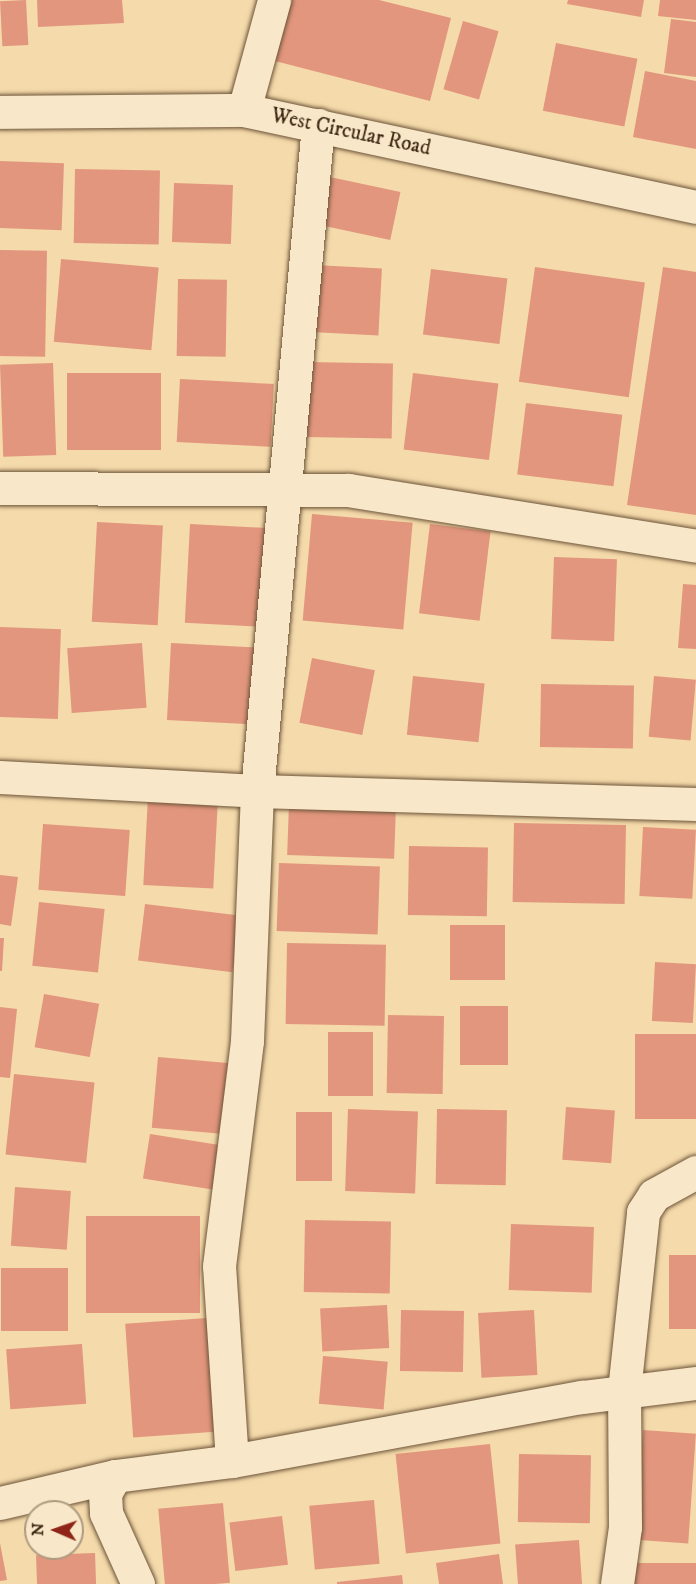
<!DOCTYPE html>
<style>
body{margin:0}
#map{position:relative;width:696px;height:1584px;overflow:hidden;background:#f5daab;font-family:"IM FELL DW Pica",serif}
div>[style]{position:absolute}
.building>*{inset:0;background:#e2967d;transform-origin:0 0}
.roads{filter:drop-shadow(0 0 2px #6c5439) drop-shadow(0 0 2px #6c5439)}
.minor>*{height:33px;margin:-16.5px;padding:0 16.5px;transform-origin:16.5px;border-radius:16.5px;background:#f8e7c8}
.tertiary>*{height:33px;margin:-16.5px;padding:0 16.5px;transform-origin:16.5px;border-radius:16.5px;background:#f8e7c8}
span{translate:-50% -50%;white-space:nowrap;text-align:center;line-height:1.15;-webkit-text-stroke:4.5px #f8e7c8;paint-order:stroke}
.street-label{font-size:21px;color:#3f2813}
.north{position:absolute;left:24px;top:1500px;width:60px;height:60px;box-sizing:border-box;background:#f8e7c8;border:2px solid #ae9b80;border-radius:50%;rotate:272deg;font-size:16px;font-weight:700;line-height:24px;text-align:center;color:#3f2813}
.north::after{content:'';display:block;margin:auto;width:21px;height:27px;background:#8f2418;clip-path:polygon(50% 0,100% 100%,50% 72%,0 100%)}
</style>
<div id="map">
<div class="building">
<i style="left:26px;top:0;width:45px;height:26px;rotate:87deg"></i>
<i style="clip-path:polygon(37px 0,122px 0,124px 23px,38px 27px)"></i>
<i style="clip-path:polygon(291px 0,379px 0,451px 18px,430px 101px,275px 61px)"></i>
<i style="clip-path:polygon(568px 0,644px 0,641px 17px,567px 4px)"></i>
<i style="clip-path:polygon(660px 0,696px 0,696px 20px,658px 16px)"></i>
<i style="clip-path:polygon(671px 19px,696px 22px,696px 77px,664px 73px)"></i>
<i style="left:463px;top:21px;width:37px;height:71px;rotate:16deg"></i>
<i style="left:556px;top:43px;width:83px;height:69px;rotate:11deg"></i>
<i style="clip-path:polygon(645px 71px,696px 81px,696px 149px,633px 137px)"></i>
<i style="left:0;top:161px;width:64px;height:67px;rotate:2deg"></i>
<i style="left:75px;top:169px;width:85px;height:74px;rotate:1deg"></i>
<i style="left:330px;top:177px;width:72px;height:49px;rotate:12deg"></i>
<i style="left:174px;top:183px;width:59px;height:59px;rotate:2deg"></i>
<i style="left:0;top:250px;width:47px;height:106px;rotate:1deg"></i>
<i style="left:61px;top:259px;width:98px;height:83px;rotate:5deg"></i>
<i style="left:315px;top:265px;width:67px;height:67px;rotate:3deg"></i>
<i style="left:535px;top:267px;width:111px;height:116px;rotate:8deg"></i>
<i style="clip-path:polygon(663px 267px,696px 272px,696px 515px,627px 505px)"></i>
<i style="left:431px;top:269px;width:77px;height:66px;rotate:7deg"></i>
<i style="left:178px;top:279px;width:49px;height:77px;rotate:1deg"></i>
<i style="left:307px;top:362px;width:86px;height:75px;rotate:1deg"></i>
<i style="left:53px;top:363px;width:92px;height:53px;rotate:88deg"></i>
<i style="left:67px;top:373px;width:94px;height:77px"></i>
<i style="left:413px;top:373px;width:86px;height:77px;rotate:7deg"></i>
<i style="left:180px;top:379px;width:94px;height:63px;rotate:3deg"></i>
<i style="left:526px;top:403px;width:97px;height:72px;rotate:7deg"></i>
<i style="left:312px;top:514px;width:101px;height:107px;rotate:5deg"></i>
<i style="left:97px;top:522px;width:66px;height:100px;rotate:3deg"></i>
<i style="left:190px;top:524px;width:80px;height:99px;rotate:3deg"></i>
<i style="left:430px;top:524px;width:61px;height:90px;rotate:7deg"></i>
<i style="left:554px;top:557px;width:63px;height:82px;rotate:2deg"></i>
<i style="clip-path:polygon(683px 584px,696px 585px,696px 649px,678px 648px)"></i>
<i style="left:0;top:627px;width:61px;height:90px;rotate:2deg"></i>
<i style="left:142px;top:643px;width:65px;height:75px;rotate:86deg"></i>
<i style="left:171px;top:643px;width:91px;height:77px;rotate:3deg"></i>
<i style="left:312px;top:658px;width:64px;height:66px;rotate:11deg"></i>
<i style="left:413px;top:676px;width:72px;height:59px;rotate:6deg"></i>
<i style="left:654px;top:676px;width:42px;height:61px;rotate:5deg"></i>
<i style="left:541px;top:684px;width:93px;height:63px;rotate:1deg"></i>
<i style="left:148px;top:796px;width:70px;height:89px;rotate:3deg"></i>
<i style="left:289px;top:803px;width:107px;height:52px;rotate:2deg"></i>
<i style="left:514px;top:823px;width:112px;height:79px;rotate:1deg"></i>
<i style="left:43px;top:824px;width:87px;height:66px;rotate:4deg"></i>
<i style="left:643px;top:827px;width:53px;height:69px;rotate:3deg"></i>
<i style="left:409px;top:846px;width:79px;height:69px;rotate:1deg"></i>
<i style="left:279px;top:863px;width:101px;height:68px;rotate:2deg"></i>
<i style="clip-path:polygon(0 875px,18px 877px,11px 926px,0 924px)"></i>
<i style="left:39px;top:902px;width:66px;height:64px;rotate:6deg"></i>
<i style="left:145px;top:904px;width:95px;height:57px;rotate:7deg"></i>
<i style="left:450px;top:925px;width:55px;height:55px"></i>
<i style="clip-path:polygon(0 938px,4px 938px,2px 971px,0 971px)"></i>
<i style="left:287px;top:943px;width:99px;height:81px;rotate:1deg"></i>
<i style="left:655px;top:962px;width:41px;height:59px;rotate:3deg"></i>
<i style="left:44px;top:994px;width:56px;height:54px;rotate:10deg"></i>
<i style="left:508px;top:1006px;width:59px;height:48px;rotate:90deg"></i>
<i style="clip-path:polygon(0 1007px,17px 1009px,10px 1078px,0 1077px)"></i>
<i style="left:388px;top:1015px;width:56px;height:78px;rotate:1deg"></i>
<i style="left:328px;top:1032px;width:45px;height:64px"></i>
<i style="left:696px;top:1034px;width:85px;height:61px;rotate:90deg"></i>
<i style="left:158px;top:1057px;width:73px;height:71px;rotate:5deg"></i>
<i style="left:14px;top:1074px;width:81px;height:81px;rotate:6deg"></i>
<i style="left:566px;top:1107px;width:49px;height:53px;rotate:4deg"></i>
<i style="left:348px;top:1109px;width:70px;height:82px;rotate:2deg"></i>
<i style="left:437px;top:1109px;width:70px;height:75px;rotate:1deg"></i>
<i style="left:296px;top:1112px;width:36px;height:69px"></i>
<i style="left:150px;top:1134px;width:75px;height:45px;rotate:9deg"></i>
<i style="left:15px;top:1187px;width:56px;height:59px;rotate:4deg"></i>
<i style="left:86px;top:1216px;width:114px;height:97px"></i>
<i style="left:305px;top:1220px;width:86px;height:72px;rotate:1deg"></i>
<i style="left:511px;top:1224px;width:83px;height:66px;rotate:2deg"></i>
<i style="left:669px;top:1255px;width:27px;height:74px"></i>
<i style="left:1px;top:1268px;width:67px;height:63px"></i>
<i style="left:387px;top:1305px;width:43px;height:67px;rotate:87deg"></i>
<i style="left:401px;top:1310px;width:63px;height:61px;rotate:1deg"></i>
<i style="left:534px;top:1310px;width:65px;height:56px;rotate:87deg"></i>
<i style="left:207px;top:1318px;width:114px;height:82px;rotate:86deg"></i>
<i style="left:82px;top:1344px;width:60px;height:76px;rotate:86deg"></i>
<i style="left:323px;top:1356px;width:65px;height:48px;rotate:5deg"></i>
<i style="left:643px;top:1430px;width:53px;height:110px;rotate:4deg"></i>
<i style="left:490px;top:1444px;width:100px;height:95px;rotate:84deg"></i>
<i style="left:519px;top:1454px;width:72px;height:68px;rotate:1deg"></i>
<i style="left:374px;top:1500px;width:64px;height:65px;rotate:85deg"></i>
<i style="left:223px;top:1503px;width:80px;height:65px;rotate:85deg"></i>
<i style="left:282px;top:1516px;width:49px;height:53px;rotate:83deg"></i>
<i style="left:579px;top:1540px;width:44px;height:64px;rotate:86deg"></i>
<i style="clip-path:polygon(0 1543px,7px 1580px,0 1581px)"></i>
<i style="left:95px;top:1553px;width:31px;height:59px;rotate:88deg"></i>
<i style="clip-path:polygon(499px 1554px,503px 1584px,439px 1584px,436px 1563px)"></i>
<i style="left:696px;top:1563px;width:21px;height:70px;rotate:90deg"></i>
<i style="clip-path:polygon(402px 1575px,403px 1584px,337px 1584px,337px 1582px)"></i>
</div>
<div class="roads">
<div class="minor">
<i style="left:244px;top:110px;width:114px;rotate:-74.7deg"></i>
<i style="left:0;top:488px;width:348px;rotate:0.3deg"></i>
<i style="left:348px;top:490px;width:352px;rotate:9.1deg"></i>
<i style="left:0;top:777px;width:257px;rotate:3.1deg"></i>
<i style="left:257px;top:791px;width:439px;rotate:1.7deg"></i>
<i style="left:232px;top:1461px;width:195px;rotate:-93.8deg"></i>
<i style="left:219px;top:1266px;width:227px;rotate:-82.9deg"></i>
<i style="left:247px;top:1041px;width:250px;rotate:-87.7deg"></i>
<i style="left:257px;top:791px;width:669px;rotate:-84.77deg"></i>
<i style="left:115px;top:1476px;width:20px;rotate:120deg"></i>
<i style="left:105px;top:1493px;width:20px;rotate:87deg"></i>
<i style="left:106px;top:1513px;width:78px;rotate:65.7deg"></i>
<i style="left:0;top:1503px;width:118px;rotate:-13.2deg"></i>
<i style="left:115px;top:1476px;width:118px;rotate:-7.3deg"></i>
<i style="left:232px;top:1461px;width:356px;rotate:-10.4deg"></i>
<i style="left:582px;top:1397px;width:115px;rotate:-7deg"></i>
<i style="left:617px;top:1584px;width:58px;rotate:-82deg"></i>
<i style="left:625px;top:1527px;width:136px;rotate:-90.4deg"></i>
<i style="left:624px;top:1391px;width:180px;rotate:-83.9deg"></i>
<i style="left:643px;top:1212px;width:20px;rotate:-57deg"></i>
<i style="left:654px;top:1195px;width:48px;rotate:-28.7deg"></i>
</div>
<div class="tertiary">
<i style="left:0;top:112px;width:244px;rotate:-0.5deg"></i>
<i style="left:244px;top:110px;width:462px;rotate:12.1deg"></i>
</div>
</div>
<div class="street-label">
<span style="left:351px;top:132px;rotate:12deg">West Circular Road</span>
</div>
<div class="north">N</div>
</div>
